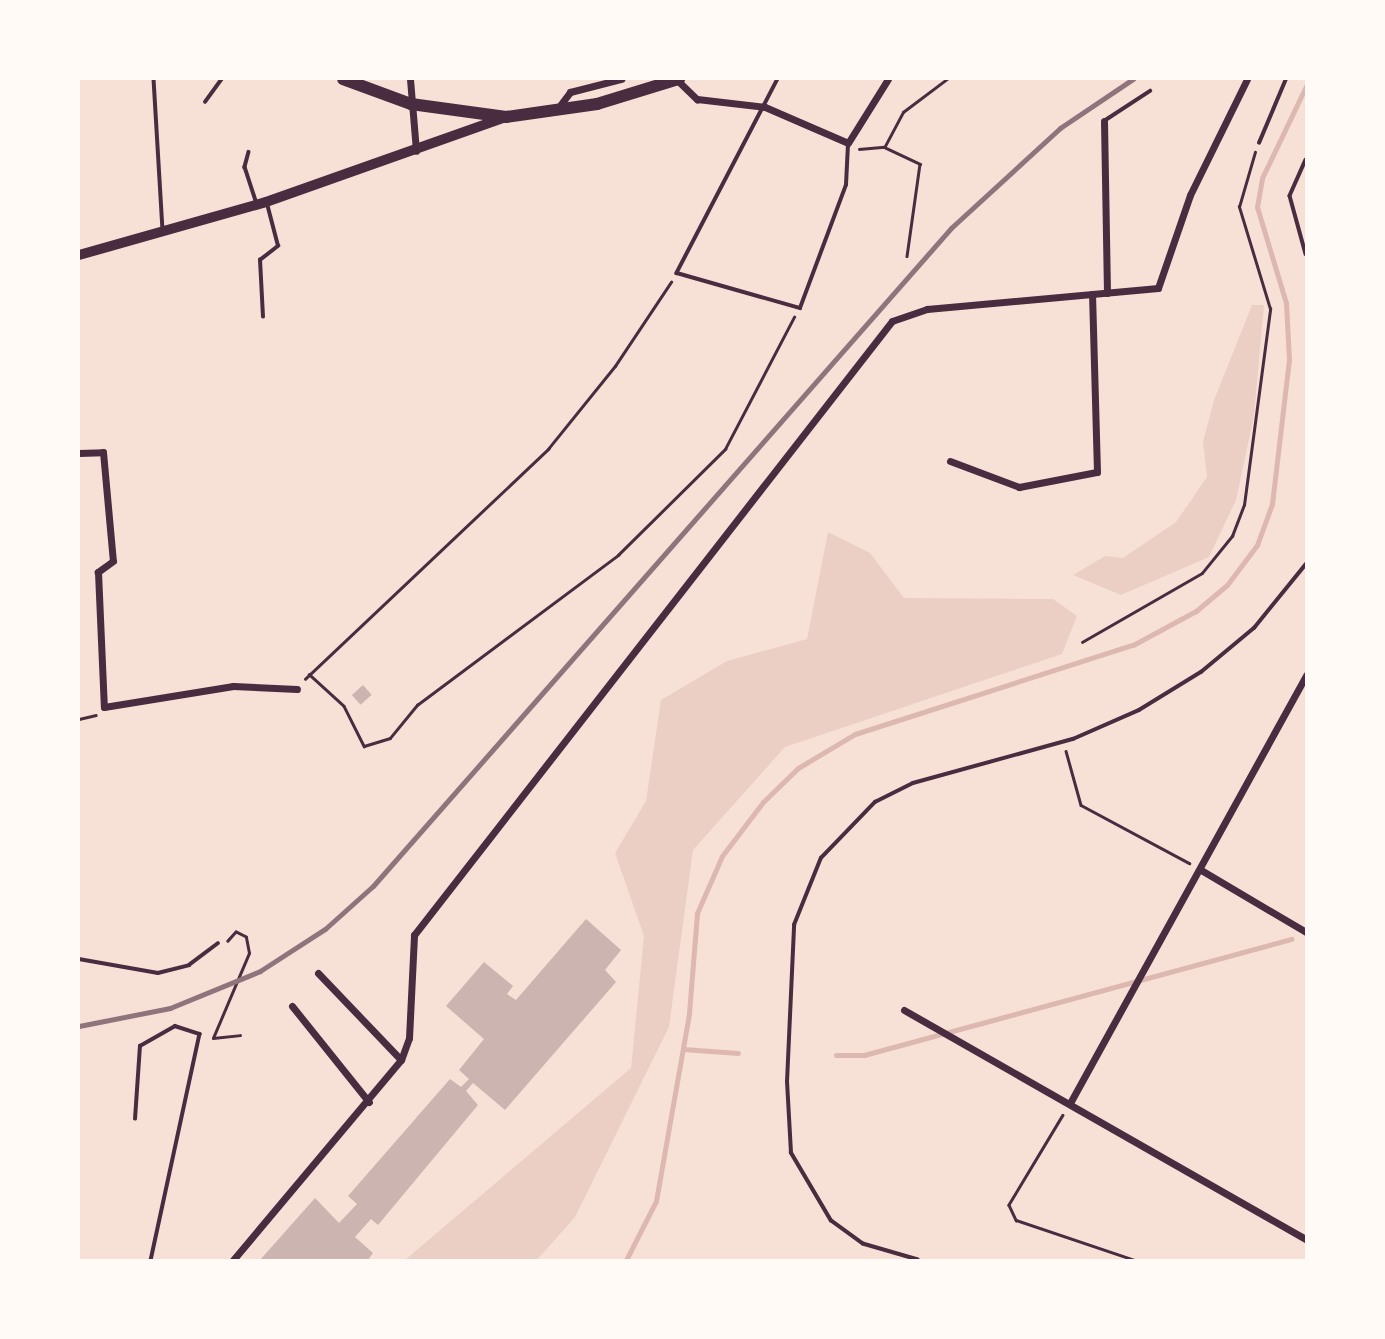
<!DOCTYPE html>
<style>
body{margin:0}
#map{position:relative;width:1385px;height:1339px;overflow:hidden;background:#f7e1d7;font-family:"Public Sans",sans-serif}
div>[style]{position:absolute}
.green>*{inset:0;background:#ebcfc5}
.stream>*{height:5px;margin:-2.5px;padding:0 2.5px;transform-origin:2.5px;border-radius:2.5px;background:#dcb8b0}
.building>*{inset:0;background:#ccb4b1;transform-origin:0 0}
.path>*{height:2.5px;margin:-1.25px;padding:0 1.25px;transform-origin:1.25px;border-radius:1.25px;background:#4a2c40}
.service>*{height:3.5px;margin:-1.75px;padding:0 1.75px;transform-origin:1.75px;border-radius:1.75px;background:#4a2c40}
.minor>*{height:7px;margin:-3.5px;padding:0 3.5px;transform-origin:3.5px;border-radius:3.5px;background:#4a2c40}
.secondary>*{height:10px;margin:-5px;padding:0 5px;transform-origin:5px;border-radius:5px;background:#4a2c40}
.trunk>*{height:12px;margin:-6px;padding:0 6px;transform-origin:6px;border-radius:6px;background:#4a2c40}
.rail>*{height:5px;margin:-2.5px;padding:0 2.5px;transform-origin:2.5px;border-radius:2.5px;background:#8f747c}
span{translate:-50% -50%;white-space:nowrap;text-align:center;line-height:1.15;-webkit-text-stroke:6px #fffaf5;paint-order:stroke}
.frame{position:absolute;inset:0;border:80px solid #fffaf5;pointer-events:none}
</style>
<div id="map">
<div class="green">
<i style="clip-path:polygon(1252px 305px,1264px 305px,1254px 416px,1236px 500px,1209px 557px,1121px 595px,1073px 575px,1105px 556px,1123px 558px,1176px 522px,1207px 477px,1203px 442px,1214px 400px)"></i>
<i style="clip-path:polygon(828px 532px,870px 553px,904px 598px,1053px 599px,1077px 616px,1062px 654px,785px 747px,693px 850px,669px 1027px,575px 1217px,537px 1260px,405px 1260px,631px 1068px,644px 936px,615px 853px,646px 801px,661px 700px,727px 661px,807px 639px)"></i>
</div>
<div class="stream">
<i style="left:683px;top:1049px;width:55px;rotate:4.2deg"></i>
<i style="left:836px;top:1055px;width:28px"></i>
<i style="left:864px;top:1055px;width:443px;rotate:-15.2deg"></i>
<i style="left:626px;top:1260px;width:66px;rotate:-63deg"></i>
<i style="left:656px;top:1201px;width:191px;rotate:-80deg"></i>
<i style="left:689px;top:1013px;width:100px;rotate:-85.4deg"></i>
<i style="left:697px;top:913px;width:62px;rotate:-66.3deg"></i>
<i style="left:722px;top:856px;width:68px;rotate:-52.8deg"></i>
<i style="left:763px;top:802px;width:49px;rotate:-44.2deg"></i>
<i style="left:798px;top:768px;width:66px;rotate:-30.8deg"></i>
<i style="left:855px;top:734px;width:292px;rotate:-17.8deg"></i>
<i style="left:1133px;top:645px;width:72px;rotate:-28.4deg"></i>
<i style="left:1196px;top:611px;width:40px;rotate:-40deg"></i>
<i style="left:1227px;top:585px;width:50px;rotate:-53.1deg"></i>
<i style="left:1257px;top:545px;width:44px;rotate:-69.9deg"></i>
<i style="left:1272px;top:504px;width:146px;rotate:-83.3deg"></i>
<i style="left:1289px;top:359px;width:56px;rotate:-93.1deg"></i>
<i style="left:1286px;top:303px;width:100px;rotate:-106.8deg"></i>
<i style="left:1257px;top:207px;width:29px;rotate:-80deg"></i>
<i style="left:1262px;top:178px;width:102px;rotate:-64.4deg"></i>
</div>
<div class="building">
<i style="left:363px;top:685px;width:13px;height:15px;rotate:48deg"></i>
<i style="clip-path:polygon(586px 919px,621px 950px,605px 970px,616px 982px,505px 1110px,473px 1083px,466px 1091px,478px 1105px,378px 1225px,371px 1219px,355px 1237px,373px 1253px,368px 1260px,260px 1260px,315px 1198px,339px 1223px,357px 1204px,348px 1196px,450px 1079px,461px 1087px,469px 1079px,459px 1070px,484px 1039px,446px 1006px,484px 962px,513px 986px,507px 994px,516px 1000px)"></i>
</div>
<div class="path">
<i style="left:885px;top:146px;width:38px;rotate:-62deg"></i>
<i style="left:903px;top:112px;width:55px;rotate:-36.9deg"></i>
<i style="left:859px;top:149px;width:25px;rotate:-5deg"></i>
<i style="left:884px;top:147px;width:40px;rotate:25deg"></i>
<i style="left:920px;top:164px;width:93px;rotate:98deg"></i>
<i style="left:1082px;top:642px;width:138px;rotate:-29.9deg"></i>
<i style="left:1202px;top:573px;width:48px;rotate:-51deg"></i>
<i style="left:1232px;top:536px;width:33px;rotate:-69deg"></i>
<i style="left:1244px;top:505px;width:198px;rotate:-82.4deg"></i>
<i style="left:1270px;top:309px;width:107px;rotate:-106.9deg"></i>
<i style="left:1239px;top:207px;width:57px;rotate:-73.8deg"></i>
<i style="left:309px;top:674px;width:47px;rotate:42.4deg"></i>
<i style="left:344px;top:706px;width:45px;rotate:63.4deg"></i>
<i style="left:364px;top:746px;width:27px;rotate:-17deg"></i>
<i style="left:390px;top:738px;width:43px;rotate:-50.7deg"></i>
<i style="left:417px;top:705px;width:251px;rotate:-36.7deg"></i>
<i style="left:618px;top:555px;width:151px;rotate:-44.7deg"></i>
<i style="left:725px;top:449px;width:149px;rotate:-62.4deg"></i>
<i style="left:305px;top:679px;width:335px;rotate:-43.4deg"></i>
<i style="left:548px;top:449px;width:107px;rotate:-51.1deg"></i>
<i style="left:615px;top:366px;width:101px;rotate:-56.3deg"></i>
<i style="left:79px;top:719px;width:17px;rotate:-13deg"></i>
<i style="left:1066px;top:751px;width:56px;rotate:74.5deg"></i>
<i style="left:1081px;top:805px;width:123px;rotate:28.2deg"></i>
<i style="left:213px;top:1038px;width:92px;rotate:-67deg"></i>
<i style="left:249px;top:953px;width:16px;rotate:-101deg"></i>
<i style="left:246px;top:937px;width:11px;rotate:-153deg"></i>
<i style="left:236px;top:932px;width:12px;rotate:132deg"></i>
<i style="left:213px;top:1038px;width:27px;rotate:-6deg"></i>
<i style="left:1063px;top:1115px;width:105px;rotate:121deg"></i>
<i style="left:1009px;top:1205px;width:17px;rotate:65deg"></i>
<i style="left:1016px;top:1220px;width:126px;rotate:18.6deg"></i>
</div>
<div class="service">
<i style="left:154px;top:79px;width:151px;rotate:86.6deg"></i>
<i style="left:778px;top:79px;width:219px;rotate:117.5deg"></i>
<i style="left:677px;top:273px;width:128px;rotate:15.9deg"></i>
<i style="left:800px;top:308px;width:131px;rotate:-69.5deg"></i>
<i style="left:846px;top:185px;width:41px;rotate:-87.2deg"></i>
<i style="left:205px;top:102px;width:29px;rotate:-54deg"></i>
<i style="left:1104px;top:121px;width:55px;rotate:-33.1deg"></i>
<i style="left:1259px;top:143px;width:69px;rotate:-67.1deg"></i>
<i style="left:249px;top:152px;width:16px;rotate:105deg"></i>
<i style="left:245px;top:167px;width:38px;rotate:72deg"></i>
<i style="left:1306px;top:160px;width:39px;rotate:114deg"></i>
<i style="left:1290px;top:196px;width:60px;rotate:74.6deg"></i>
<i style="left:263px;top:317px;width:57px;rotate:-93deg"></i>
<i style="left:260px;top:260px;width:23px;rotate:-38deg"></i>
<i style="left:278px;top:246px;width:43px;rotate:-104.7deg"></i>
<i style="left:79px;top:959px;width:80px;rotate:10deg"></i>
<i style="left:158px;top:973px;width:32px;rotate:-14deg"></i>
<i style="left:189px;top:965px;width:36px;rotate:-37deg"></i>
<i style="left:135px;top:1119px;width:73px;rotate:-86.1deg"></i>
<i style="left:140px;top:1046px;width:40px;rotate:-29.7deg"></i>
<i style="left:175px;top:1026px;width:26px;rotate:18deg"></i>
<i style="left:200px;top:1034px;width:231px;rotate:102.2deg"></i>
<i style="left:918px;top:1260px;width:57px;rotate:-163.8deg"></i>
<i style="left:863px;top:1244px;width:39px;rotate:-144deg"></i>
<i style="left:831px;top:1221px;width:79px;rotate:-120.5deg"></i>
<i style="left:791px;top:1153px;width:71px;rotate:-93.2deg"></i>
<i style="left:787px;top:1082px;width:157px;rotate:-87.4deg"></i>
<i style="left:794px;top:925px;width:72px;rotate:-68.1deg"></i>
<i style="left:821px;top:858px;width:78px;rotate:-46deg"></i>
<i style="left:875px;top:802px;width:42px;rotate:-26.6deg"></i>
<i style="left:913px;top:783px;width:166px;rotate:-15.4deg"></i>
<i style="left:1073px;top:739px;width:72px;rotate:-23.7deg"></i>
<i style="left:1139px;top:710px;width:73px;rotate:-31.5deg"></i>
<i style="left:1201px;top:672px;width:69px;rotate:-39.7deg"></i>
<i style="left:1254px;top:628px;width:82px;rotate:-50.9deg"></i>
</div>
<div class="minor">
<i style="left:410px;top:79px;width:72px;rotate:85.2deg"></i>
<i style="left:677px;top:80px;width:28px;rotate:44deg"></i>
<i style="left:697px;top:99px;width:68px;rotate:6.7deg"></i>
<i style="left:765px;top:107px;width:90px;rotate:23.4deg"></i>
<i style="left:848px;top:143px;width:75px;rotate:-58deg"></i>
<i style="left:558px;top:108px;width:20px;rotate:-53deg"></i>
<i style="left:570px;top:92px;width:53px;rotate:-14.3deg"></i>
<i style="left:1104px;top:121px;width:172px;rotate:89deg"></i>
<i style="left:79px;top:453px;width:24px;rotate:-2deg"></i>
<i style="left:103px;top:452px;width:109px;rotate:84.8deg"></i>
<i style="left:113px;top:561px;width:19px;rotate:144deg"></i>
<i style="left:98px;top:572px;width:135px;rotate:87.5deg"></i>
<i style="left:104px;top:707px;width:131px;rotate:-9.2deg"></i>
<i style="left:233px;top:686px;width:64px;rotate:2.7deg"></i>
<i style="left:950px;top:461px;width:74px;rotate:20.6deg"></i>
<i style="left:1019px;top:487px;width:79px;rotate:-10.9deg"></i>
<i style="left:1097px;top:472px;width:178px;rotate:-91.6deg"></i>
<i style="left:1201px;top:870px;width:122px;rotate:30.6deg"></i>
<i style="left:318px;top:973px;width:120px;rotate:46.3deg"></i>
<i style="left:292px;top:1006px;width:123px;rotate:51.3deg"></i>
<i style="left:904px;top:1010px;width:463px;rotate:29.7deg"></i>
<i style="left:1070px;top:1103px;width:489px;rotate:-61.1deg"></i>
<i style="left:233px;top:1260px;width:261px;rotate:-50deg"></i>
<i style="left:401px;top:1060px;width:23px;rotate:-70deg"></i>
<i style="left:409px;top:1038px;width:103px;rotate:-87.2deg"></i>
<i style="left:414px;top:935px;width:778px;rotate:-52.1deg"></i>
<i style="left:892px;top:321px;width:37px;rotate:-19deg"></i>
<i style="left:927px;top:309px;width:232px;rotate:-5.2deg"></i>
<i style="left:1158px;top:288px;width:98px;rotate:-71deg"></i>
<i style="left:1190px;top:195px;width:129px;rotate:-63.8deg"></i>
</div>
<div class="secondary">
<i style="left:79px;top:255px;width:194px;rotate:-15.8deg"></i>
<i style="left:266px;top:202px;width:255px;rotate:-19.5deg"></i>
</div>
<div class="trunk">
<i style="left:343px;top:79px;width:72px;rotate:20.2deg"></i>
<i style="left:411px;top:104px;width:96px;rotate:7.8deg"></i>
<i style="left:506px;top:117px;width:92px;rotate:-8.1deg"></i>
<i style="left:597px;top:104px;width:86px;rotate:-17deg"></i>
</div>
<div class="rail">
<i style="left:79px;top:1026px;width:93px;rotate:-11.2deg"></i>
<i style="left:170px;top:1008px;width:97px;rotate:-22.3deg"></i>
<i style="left:260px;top:971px;width:77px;rotate:-32.9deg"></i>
<i style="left:325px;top:929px;width:64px;rotate:-41.9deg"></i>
<i style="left:373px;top:886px;width:876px;rotate:-48.7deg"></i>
<i style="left:951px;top:228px;width:148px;rotate:-42.5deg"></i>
<i style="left:1060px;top:128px;width:88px;rotate:-33.9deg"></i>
</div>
<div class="frame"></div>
</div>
